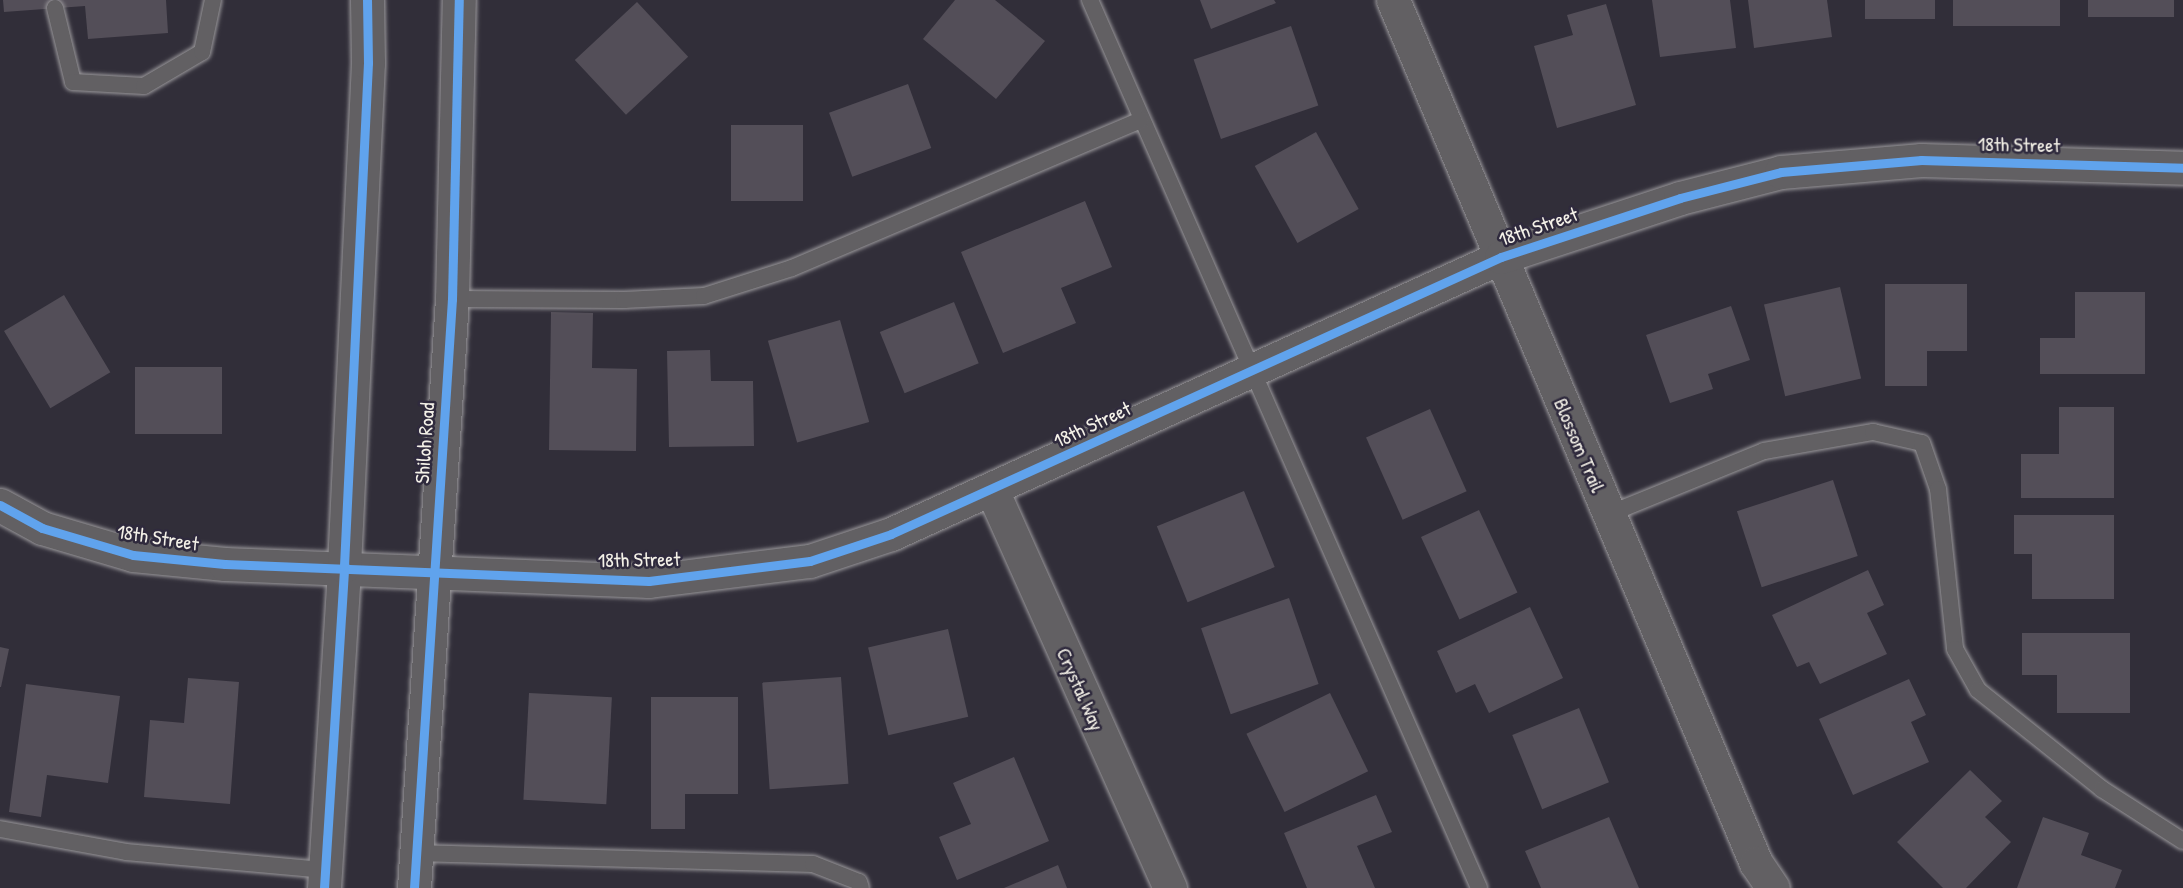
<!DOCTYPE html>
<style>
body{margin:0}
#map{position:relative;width:2183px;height:888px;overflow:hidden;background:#312e39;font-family:"Patrick Hand",sans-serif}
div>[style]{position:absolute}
.building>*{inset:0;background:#534e58;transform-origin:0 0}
.roads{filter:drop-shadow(0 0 2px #9a989b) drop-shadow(0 0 2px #9a989b)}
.lane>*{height:16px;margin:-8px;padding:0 8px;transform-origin:8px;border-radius:8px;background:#626063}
.street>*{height:33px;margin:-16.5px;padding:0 16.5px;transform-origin:16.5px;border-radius:16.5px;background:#626063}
.secondary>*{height:33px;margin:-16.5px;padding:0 16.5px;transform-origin:16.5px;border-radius:16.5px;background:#626063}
.cycleway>*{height:9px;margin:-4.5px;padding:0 4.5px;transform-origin:4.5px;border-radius:4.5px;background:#60a3ed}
span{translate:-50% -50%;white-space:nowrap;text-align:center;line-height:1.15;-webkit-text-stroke:5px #2f2a3d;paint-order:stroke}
.street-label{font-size:20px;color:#f4f1e8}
</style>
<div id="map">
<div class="building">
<i style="clip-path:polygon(3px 0,166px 0,168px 33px,88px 39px,85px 6px,4px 12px)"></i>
<i style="clip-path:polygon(955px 0,995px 0,1045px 41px,996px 99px,923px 39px)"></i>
<i style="clip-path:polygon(1200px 0,1274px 0,1276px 3px,1211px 29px)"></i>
<i style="clip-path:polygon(1652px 0,1730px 0,1736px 48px,1660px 57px)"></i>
<i style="clip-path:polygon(1748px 0,1827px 0,1832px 37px,1754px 48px)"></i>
<i style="left:1865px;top:0;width:70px;height:19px"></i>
<i style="left:1953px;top:0;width:107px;height:26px"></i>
<i style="left:2088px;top:0;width:86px;height:17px"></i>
<i style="left:637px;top:2px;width:75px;height:85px;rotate:47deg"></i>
<i style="clip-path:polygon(1606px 4px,1636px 105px,1557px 128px,1534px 46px,1573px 35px,1567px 15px)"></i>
<i style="left:1291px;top:26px;width:84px;height:103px;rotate:71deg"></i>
<i style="left:908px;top:84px;width:68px;height:84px;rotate:70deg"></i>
<i style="left:731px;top:125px;width:72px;height:76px"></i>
<i style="left:1316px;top:132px;width:88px;height:70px;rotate:61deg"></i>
<i style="clip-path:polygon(1085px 201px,1112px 267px,1061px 288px,1076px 323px,1003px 353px,961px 252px)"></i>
<i style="clip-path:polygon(1885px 284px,1967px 284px,1967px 351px,1927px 351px,1927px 386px,1885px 386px)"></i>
<i style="left:1840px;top:287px;width:94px;height:78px;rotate:77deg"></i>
<i style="clip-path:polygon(2075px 292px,2145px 292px,2145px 374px,2040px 374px,2040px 338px,2075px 338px)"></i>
<i style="left:64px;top:295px;width:90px;height:70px;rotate:59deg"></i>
<i style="left:954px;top:302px;width:66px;height:80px;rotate:68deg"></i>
<i style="clip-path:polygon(1731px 306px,1750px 360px,1708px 374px,1713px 389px,1670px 403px,1646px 335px)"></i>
<i style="clip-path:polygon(551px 312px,593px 313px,592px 368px,637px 369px,636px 451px,549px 450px)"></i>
<i style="left:840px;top:320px;width:106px;height:75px;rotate:74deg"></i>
<i style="clip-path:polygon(710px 350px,711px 381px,753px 381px,754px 446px,669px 447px,667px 351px)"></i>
<i style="left:135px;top:367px;width:87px;height:67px"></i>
<i style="clip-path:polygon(2059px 407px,2114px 407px,2114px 498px,2021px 498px,2021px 454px,2059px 454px)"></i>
<i style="left:1430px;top:409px;width:90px;height:70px;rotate:66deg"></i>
<i style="left:1833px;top:480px;width:80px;height:101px;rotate:72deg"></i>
<i style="left:1244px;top:491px;width:82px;height:94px;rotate:68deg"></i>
<i style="left:1479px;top:510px;width:91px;height:64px;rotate:65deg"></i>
<i style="clip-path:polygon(2014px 515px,2114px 515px,2114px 599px,2032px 599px,2032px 554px,2014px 554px)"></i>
<i style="clip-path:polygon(1868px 570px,1884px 605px,1867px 613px,1887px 654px,1820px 684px,1809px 662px,1797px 667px,1772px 615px)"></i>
<i style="left:1289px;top:598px;width:91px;height:93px;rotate:71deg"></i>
<i style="clip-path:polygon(1530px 607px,1563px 678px,1489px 713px,1475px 684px,1456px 693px,1437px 651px)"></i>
<i style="left:948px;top:629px;width:90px;height:82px;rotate:77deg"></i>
<i style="clip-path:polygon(2022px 633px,2130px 633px,2130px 713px,2057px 713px,2057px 675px,2022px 675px)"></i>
<i style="clip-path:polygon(0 647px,9px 649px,1px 687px,0 687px)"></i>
<i style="left:841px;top:677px;width:107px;height:79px;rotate:86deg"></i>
<i style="clip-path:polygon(188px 678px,239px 682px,230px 804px,144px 797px,150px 720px,184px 723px)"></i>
<i style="clip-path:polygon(1909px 679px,1926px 715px,1911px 722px,1929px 762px,1853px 795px,1819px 719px)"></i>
<i style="clip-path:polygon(26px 684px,120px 696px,108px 783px,47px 775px,41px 817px,9px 812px)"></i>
<i style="left:529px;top:693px;width:83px;height:107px;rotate:3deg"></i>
<i style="left:1330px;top:693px;width:87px;height:93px;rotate:64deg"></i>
<i style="clip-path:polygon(651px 697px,738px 697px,738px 794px,685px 794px,685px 829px,651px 829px)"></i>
<i style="left:1579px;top:708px;width:80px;height:72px;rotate:68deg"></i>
<i style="clip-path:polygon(1014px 757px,1049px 841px,957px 880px,939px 837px,971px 824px,953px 783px)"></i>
<i style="clip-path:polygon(1970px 770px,2002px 801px,1985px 817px,2011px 842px,1966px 888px,1943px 888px,1897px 842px)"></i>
<i style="clip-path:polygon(1376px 795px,1392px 832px,1357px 846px,1375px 888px,1307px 888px,1284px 833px)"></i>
<i style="clip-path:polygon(1609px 817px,1639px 888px,1541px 888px,1525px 851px)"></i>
<i style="clip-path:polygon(2043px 817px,2089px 833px,2081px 855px,2122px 870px,2115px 888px,2017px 888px)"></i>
<i style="clip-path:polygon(1058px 865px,1067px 888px,1004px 888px)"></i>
</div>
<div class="roads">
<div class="lane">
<i style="left:1090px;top:0;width:969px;rotate:66.34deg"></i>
<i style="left:55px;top:8px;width:76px;rotate:76.3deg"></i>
<i style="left:73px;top:82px;width:71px;rotate:3.2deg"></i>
<i style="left:144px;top:86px;width:67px;rotate:-30.4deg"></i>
<i style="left:202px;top:52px;width:53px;rotate:-78.1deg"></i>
<i style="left:452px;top:299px;width:172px;rotate:0.3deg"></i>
<i style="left:624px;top:300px;width:80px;rotate:-2.9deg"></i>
<i style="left:704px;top:296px;width:92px;rotate:-17.7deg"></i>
<i style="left:792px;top:268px;width:379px;rotate:-23deg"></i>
<i style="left:1609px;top:514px;width:167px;rotate:-22.1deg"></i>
<i style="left:1764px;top:451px;width:111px;rotate:-9.9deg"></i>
<i style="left:1873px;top:432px;width:50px;rotate:12.7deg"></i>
<i style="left:1922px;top:443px;width:49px;rotate:70.8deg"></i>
<i style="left:1938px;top:489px;width:161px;rotate:83.9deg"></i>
<i style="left:1955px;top:649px;width:47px;rotate:60.7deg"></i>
<i style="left:1978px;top:690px;width:159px;rotate:38.6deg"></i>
<i style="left:2102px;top:789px;width:96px;rotate:32.7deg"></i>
<i style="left:0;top:829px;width:128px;rotate:10.3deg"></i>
<i style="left:126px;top:852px;width:200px;rotate:5.2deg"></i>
<i style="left:415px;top:853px;width:398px;rotate:1.6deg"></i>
<i style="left:813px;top:864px;width:49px;rotate:21.4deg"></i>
<i style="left:859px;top:882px;width:6px;rotate:72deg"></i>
</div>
<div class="street">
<i style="left:1393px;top:0;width:936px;rotate:67.19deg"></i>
<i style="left:1756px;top:863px;width:30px;rotate:56deg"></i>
<i style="left:992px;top:490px;width:436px;rotate:65.9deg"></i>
</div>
<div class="secondary">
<i style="left:0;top:505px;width:48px;rotate:28.7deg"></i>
<i style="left:42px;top:528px;width:95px;rotate:16.5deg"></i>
<i style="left:133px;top:555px;width:92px;rotate:5.6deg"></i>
<i style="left:225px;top:564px;width:424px;rotate:2.3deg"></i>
<i style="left:649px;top:581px;width:162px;rotate:-7.1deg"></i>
<i style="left:810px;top:561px;width:85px;rotate:-18.4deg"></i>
<i style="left:891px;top:534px;width:670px;rotate:-24.42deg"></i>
<i style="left:1501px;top:257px;width:188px;rotate:-18.2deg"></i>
<i style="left:1680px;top:198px;width:104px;rotate:-14.4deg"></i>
<i style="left:1781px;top:172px;width:141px;rotate:-4.9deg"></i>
<i style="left:1921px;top:160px;width:262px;rotate:1.7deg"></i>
<i style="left:324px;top:888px;width:323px;rotate:-86.4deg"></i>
<i style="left:344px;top:566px;width:504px;rotate:-87.27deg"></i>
<i style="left:368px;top:63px;width:63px;rotate:-90.9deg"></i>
<i style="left:414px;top:888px;width:590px;rotate:-86.31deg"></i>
<i style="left:452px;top:299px;width:299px;rotate:-88.7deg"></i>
</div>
</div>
<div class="cycleway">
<i style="left:0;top:505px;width:48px;rotate:28.7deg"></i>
<i style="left:42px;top:528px;width:95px;rotate:16.5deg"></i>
<i style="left:133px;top:555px;width:92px;rotate:5.6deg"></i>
<i style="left:225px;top:564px;width:424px;rotate:2.3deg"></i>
<i style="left:649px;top:581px;width:162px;rotate:-7.1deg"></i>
<i style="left:810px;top:561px;width:85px;rotate:-18.4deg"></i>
<i style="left:891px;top:534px;width:670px;rotate:-24.42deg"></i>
<i style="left:1501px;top:257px;width:188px;rotate:-18.2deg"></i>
<i style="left:1680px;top:198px;width:104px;rotate:-14.4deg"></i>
<i style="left:1781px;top:172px;width:141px;rotate:-4.9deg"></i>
<i style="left:1921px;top:160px;width:262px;rotate:1.7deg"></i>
<i style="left:324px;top:888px;width:323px;rotate:-86.4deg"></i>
<i style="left:344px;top:566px;width:504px;rotate:-87.27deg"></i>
<i style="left:368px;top:63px;width:63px;rotate:-90.9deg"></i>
<i style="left:414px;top:888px;width:590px;rotate:-86.31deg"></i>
<i style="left:452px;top:299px;width:299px;rotate:-88.7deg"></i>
</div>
<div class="street-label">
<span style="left:2019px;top:144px;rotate:1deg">18th Street</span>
<span style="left:1538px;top:226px;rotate:-19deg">18th Street</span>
<span style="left:1092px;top:424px;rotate:-25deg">18th Street</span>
<span style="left:424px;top:443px;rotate:-86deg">Shiloh Road</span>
<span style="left:1580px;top:445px;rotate:67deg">Blossom Trail</span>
<span style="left:158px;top:537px;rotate:9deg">18th Street</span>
<span style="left:639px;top:559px;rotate:-1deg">18th Street</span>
<span style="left:1081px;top:689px;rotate:66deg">Crystal Way</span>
</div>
</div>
